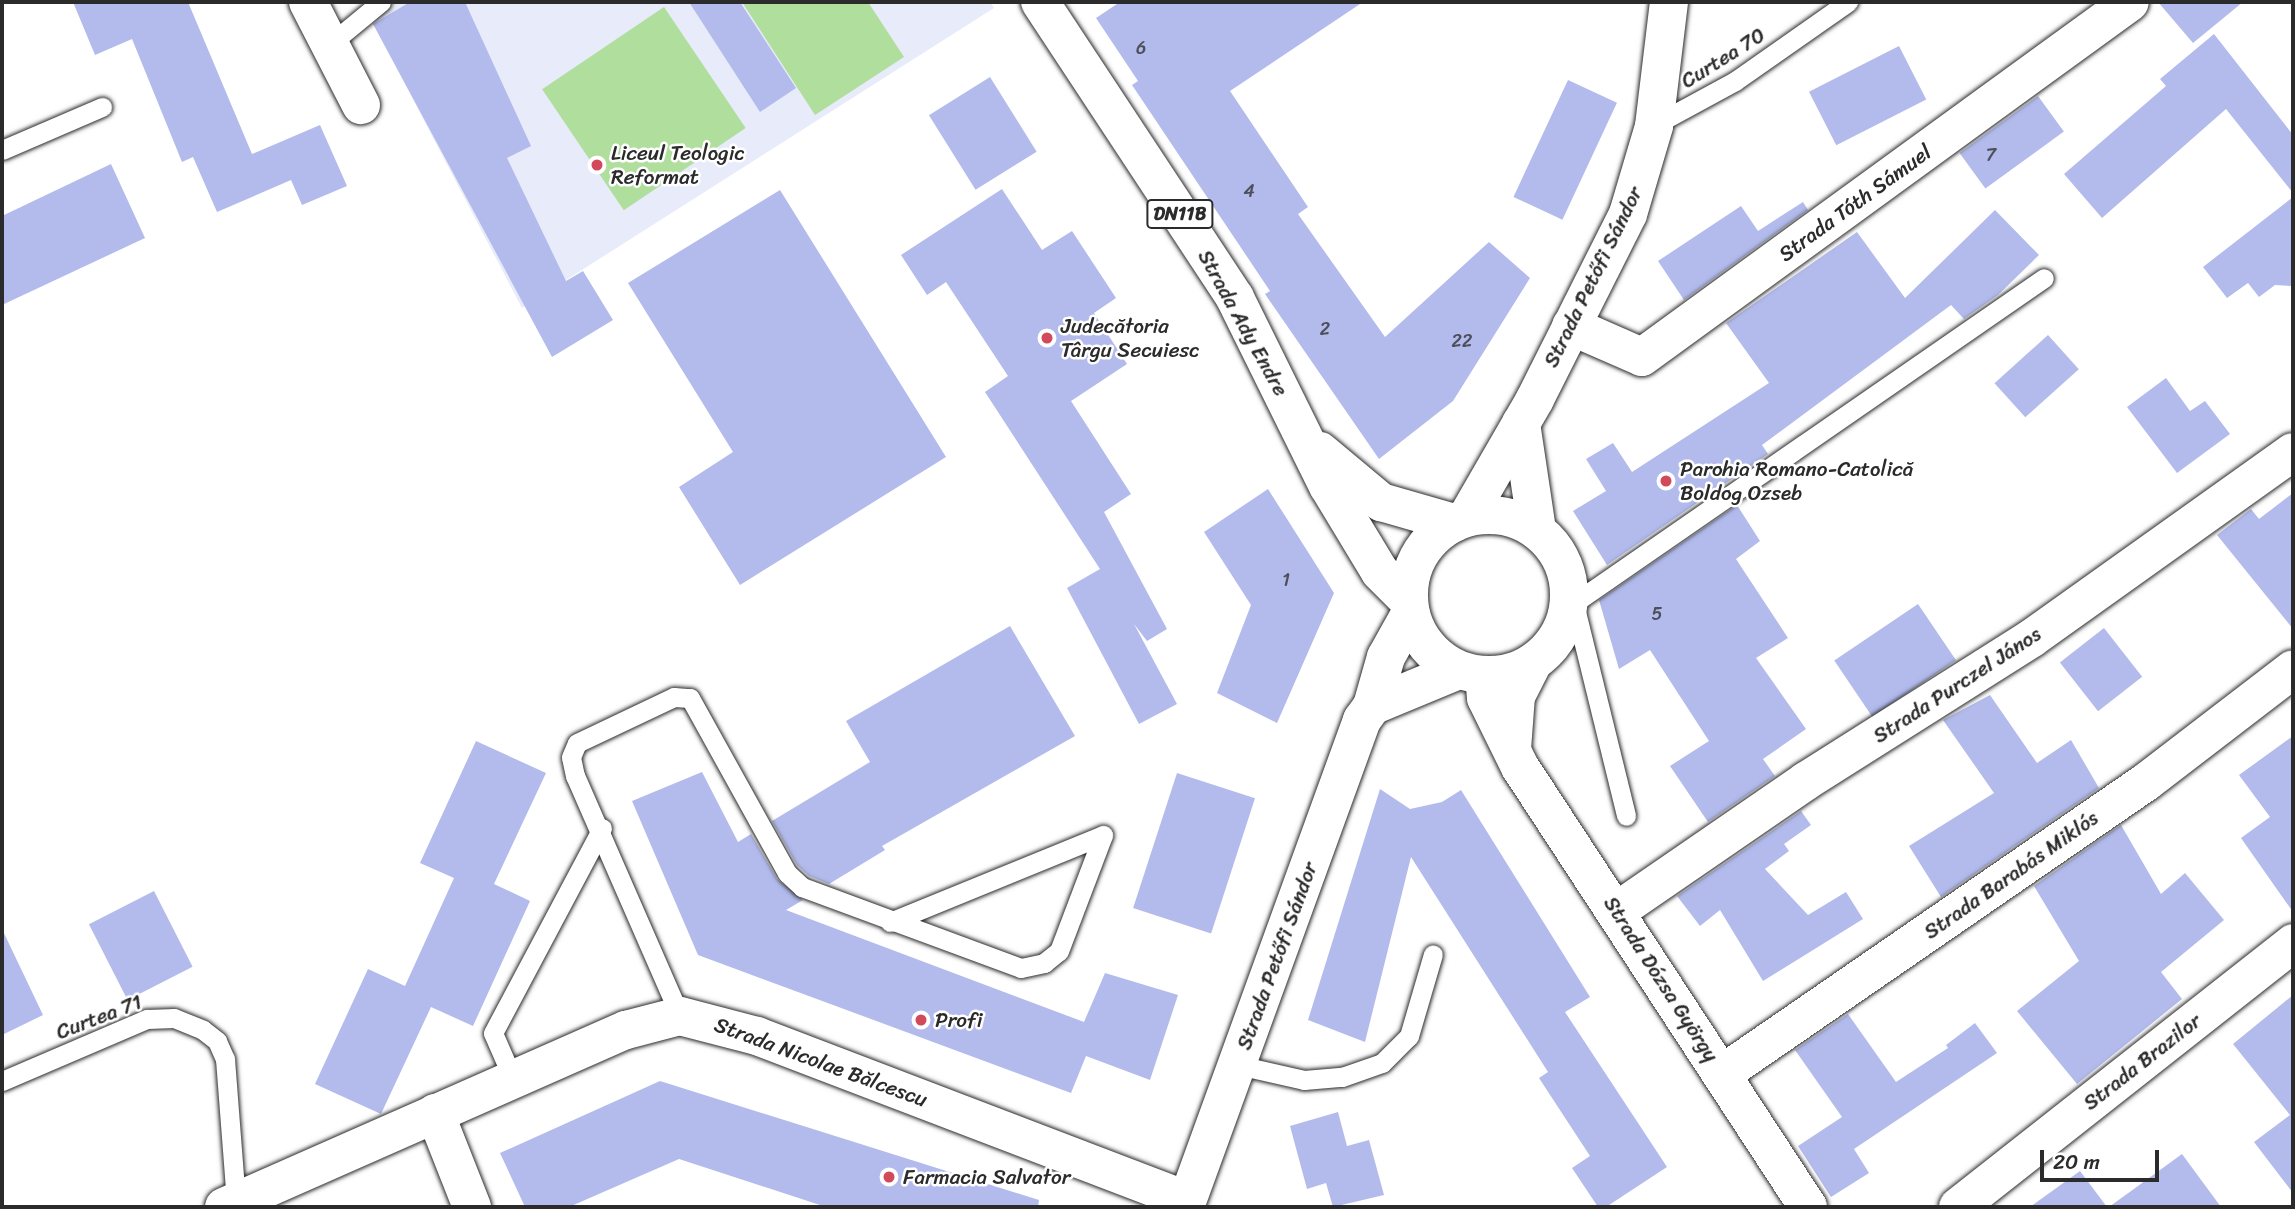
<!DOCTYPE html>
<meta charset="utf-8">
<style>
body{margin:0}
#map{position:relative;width:2295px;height:1209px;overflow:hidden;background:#fff;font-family:Sriracha,sans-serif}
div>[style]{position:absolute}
.built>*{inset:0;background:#e8ebf9}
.green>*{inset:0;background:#b0de9d;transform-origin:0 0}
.building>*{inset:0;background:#b2bbec;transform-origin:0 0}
.roads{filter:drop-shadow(0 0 2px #2b2b2b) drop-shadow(0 0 2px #2b2b2b)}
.lane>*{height:19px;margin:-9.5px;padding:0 9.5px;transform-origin:9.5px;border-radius:9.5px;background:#fff}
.street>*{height:38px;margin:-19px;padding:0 19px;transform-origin:19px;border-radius:19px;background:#fff}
.secondary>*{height:38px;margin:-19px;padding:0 19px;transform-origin:19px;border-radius:19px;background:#fff}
.primary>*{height:38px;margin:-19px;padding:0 19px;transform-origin:19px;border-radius:19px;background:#fff}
.primary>.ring{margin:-19px;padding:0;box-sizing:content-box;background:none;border:38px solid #fff;border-radius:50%}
.dots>*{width:19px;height:19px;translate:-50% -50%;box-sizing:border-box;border:4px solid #fff;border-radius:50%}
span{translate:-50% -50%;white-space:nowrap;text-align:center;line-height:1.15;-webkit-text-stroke:5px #fff;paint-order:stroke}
.number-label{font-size:18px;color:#4d4f5b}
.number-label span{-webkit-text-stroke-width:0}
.shield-label span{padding:2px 5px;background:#fff;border:2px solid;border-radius:5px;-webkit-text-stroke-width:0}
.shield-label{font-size:19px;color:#2b2b2b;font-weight:700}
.street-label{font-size:21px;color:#2b2b2b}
.poi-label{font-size:21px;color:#2b2b2b}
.left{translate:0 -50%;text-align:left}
.frame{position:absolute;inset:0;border:4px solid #2b2b2b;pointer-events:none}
.scale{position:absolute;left:2040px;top:1150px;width:119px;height:32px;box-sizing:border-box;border:4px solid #2b2b2b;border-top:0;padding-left:9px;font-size:21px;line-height:24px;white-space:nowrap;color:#2b2b2b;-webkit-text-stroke:5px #fff;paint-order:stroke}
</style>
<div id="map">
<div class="built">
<i style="clip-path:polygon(391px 2px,990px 2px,994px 8px,522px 308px,370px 17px)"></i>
</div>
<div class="green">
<i style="clip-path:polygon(742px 2px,868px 2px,904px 57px,815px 115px)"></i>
<i style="left:664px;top:7px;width:146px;height:147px;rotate:56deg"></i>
</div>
<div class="building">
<i style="clip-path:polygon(73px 2px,188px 2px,252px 154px,320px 125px,347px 186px,302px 205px,291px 180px,217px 212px,193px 157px,182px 162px,132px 39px,95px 55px)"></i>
<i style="clip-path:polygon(410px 2px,465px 2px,531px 146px,507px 158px,566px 281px,583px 271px,613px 320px,552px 357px,373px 24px)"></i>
<i style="clip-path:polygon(689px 2px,740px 2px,796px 88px,760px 112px)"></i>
<i style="clip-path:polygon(1120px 2px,1363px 2px,1230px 91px,1308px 207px,1298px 214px,1385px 337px,1489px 242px,1530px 278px,1453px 401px,1379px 459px,1265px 294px,1270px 291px,1132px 85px,1138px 81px,1096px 18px)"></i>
<i style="clip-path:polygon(2158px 2px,2243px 2px,2193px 43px)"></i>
<i style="clip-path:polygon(2214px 34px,2293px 135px,2293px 193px,2226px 109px,2102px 218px,2064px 174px,2166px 86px,2160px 79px)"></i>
<i style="left:1899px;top:46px;width:60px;height:101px;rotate:63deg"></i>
<i style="left:990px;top:77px;width:88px;height:72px;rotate:58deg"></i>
<i style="left:1568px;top:80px;width:54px;height:129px;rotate:25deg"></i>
<i style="left:2038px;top:96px;width:44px;height:97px;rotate:54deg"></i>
<i style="clip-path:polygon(111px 164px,145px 238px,2px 305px,2px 216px)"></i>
<i style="clip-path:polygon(1002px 189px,1042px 250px,1072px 231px,1116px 298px,1094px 313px,1127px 364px,1071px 401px,1131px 494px,1104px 512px,1167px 629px,1147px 641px,1134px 624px,1177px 704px,1139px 724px,1067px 588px,1100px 569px,985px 392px,1008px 376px,946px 282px,927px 295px,901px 255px)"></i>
<i style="clip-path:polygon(780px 190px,946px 457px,740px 585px,679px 487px,733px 452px,628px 283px)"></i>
<i style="clip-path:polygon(2293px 197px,2292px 286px,2275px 285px,2259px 297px,2248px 283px,2227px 298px,2203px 267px)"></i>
<i style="clip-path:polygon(1803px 202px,1808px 210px,1684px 300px,1658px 261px,1741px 206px,1758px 231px)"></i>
<i style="clip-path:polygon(1995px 210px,2039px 255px,1998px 295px,1964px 319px,1951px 305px,1762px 445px,1768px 454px,1607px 565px,1573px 511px,1606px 491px,1586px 459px,1613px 443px,1632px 472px,1769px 383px,1726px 323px,1857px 232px,1905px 298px)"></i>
<i style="left:2048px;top:335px;width:46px;height:72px;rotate:48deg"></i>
<i style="clip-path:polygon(2166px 378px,2190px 411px,2205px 401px,2230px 434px,2177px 473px,2127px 407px)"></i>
<i style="clip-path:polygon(1268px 489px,1334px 593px,1277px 723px,1217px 693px,1251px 605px,1204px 532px)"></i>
<i style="clip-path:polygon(2293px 493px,2293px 629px,2217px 535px,2251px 509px,2259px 519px)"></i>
<i style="clip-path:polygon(1737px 505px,1760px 541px,1736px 559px,1788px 638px,1756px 658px,1806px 729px,1763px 759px,1775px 776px,1708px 822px,1670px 766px,1709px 741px,1650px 650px,1619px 669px,1599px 600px)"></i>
<i style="left:1918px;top:604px;width:68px;height:101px;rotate:56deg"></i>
<i style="clip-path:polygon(1010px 626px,1075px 736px,882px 846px,885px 850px,829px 884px,809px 876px,797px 865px,772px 821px,870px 762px,846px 721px)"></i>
<i style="left:2104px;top:628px;width:62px;height:56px;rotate:52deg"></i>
<i style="clip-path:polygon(1990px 695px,2037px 763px,2071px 740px,2099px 788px,1941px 897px,1909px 846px,1994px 793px,1943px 720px)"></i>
<i style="clip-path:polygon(2293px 736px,2293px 912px,2241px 838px,2270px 817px,2239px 775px)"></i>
<i style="clip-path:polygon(476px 741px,546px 773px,494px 884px,530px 901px,473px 1026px,431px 1007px,381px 1114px,315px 1084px,368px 969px,405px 986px,454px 878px,420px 863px)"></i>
<i style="clip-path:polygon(702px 772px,738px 842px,751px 834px,777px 879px,803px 900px,786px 910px,1084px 1022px,1105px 973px,1178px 995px,1150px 1080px,1086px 1056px,1071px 1093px,698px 955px,632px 801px)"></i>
<i style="left:1177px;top:773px;width:82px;height:142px;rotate:18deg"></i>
<i style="clip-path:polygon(1380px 789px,1410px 809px,1442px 802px,1461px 790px,1590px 997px,1565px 1012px,1667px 1167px,1606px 1207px,1598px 1207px,1572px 1168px,1590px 1156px,1539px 1078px,1548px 1072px,1411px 857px,1365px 1042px,1308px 1020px)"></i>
<i style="clip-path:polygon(1801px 811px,1811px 825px,1784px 844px,1789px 851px,1765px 869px,1808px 915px,1846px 892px,1863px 919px,1763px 981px,1720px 910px,1700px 926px,1677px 896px)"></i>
<i style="clip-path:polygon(2121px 825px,2161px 894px,2185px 873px,2224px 920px,2161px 972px,2182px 999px,2077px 1084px,2017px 1011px,2079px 961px,2034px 886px)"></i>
<i style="left:154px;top:891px;width:85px;height:73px;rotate:63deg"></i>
<i style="clip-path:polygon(2px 929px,43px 1015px,2px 1035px)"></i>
<i style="clip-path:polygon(2293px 995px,2293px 1193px,2254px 1142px,2290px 1115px,2233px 1044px)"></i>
<i style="clip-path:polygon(1848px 1014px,1896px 1082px,1948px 1048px,1946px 1045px,1975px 1023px,1997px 1053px,1854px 1149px,1869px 1173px,1831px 1197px,1798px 1146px,1842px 1117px,1795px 1050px)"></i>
<i style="clip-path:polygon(660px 1081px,1039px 1200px,1038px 1207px,826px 1207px,679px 1159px,569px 1207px,525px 1207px,500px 1153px)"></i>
<i style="clip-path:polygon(1338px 1112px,1347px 1146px,1369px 1140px,1384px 1195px,1333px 1207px,1326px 1183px,1307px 1189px,1290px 1126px)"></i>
<i style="clip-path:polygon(2182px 1154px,2221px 1207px,2109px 1207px)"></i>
<i style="clip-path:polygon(2080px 1171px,2107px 1207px,2030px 1207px)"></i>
</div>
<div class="roads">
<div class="lane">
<i style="left:330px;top:44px;width:66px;rotate:-39.5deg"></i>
<i style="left:1654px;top:125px;width:92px;rotate:-28.5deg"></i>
<i style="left:1735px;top:81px;width:138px;rotate:-35deg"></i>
<i style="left:2px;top:150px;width:109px;rotate:-23.3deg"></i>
<i style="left:1566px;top:571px;width:252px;rotate:76.2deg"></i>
<i style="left:1574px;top:603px;width:571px;rotate:-34.66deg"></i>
<i style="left:890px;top:922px;width:230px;rotate:-22.2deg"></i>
<i style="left:680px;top:1016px;width:262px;rotate:-113.6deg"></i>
<i style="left:575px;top:776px;width:19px;rotate:-102deg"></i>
<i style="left:571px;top:757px;width:15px;rotate:-67deg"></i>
<i style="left:577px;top:743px;width:107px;rotate:-25.4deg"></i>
<i style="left:674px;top:697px;width:16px;rotate:4deg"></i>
<i style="left:690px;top:698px;width:200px;rotate:61deg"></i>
<i style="left:787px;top:873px;width:21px;rotate:43deg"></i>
<i style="left:802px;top:887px;width:233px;rotate:20.3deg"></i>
<i style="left:1021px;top:968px;width:24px;rotate:-12deg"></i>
<i style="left:1044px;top:963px;width:19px;rotate:-39deg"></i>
<i style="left:1059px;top:951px;width:124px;rotate:-69.2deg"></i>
<i style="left:1238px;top:1065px;width:68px;rotate:12.8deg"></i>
<i style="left:1304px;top:1080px;width:38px;rotate:-5deg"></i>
<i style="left:1342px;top:1077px;width:42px;rotate:-19.3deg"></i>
<i style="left:1382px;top:1063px;width:38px;rotate:-45deg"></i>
<i style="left:1409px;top:1036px;width:85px;rotate:-73.7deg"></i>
<i style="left:513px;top:1079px;width:50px;rotate:-113.5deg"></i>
<i style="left:493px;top:1033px;width:232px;rotate:-62deg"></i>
<i style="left:2px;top:1081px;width:158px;rotate:-23.2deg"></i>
<i style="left:147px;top:1019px;width:27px;rotate:-2deg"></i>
<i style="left:174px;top:1018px;width:31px;rotate:22deg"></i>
<i style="left:203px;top:1030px;width:18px;rotate:38deg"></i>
<i style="left:217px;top:1041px;width:20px;rotate:66deg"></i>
<i style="left:225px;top:1059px;width:143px;rotate:85.6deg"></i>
</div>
<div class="street">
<i style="left:308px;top:2px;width:116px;rotate:62.8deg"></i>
<i style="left:1571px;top:326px;width:77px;rotate:23.6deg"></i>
<i style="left:1642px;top:357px;width:603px;rotate:-36.03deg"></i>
<i style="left:1617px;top:911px;width:229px;rotate:-34.5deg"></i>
<i style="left:1806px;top:781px;width:267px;rotate:-32.3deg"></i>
<i style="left:2032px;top:638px;width:320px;rotate:-35.5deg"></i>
<i style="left:1722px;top:1074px;width:515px;rotate:-34.55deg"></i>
<i style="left:2146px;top:782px;width:185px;rotate:-37.5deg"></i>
<i style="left:435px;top:1113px;width:101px;rotate:68.5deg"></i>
<i style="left:224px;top:1207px;width:439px;rotate:-23.8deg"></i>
<i style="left:626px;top:1030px;width:56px;rotate:-14.5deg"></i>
<i style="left:680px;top:1016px;width:80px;rotate:14.6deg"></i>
<i style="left:757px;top:1036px;width:460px;rotate:20.9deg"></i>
<i style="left:1958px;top:1207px;width:427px;rotate:-38.2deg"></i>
</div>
<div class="secondary">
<i style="left:1521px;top:423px;width:108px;rotate:81.5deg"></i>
<i style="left:1467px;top:517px;width:136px;rotate:-60deg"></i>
<i style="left:1535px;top:399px;width:207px;rotate:-63.3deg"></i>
<i style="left:1628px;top:214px;width:92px;rotate:-73.5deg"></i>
<i style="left:1654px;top:126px;width:125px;rotate:-83.1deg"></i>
<i style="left:1484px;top:675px;width:23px;rotate:85deg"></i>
<i style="left:1486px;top:698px;width:77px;rotate:63.8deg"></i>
<i style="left:1520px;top:767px;width:526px;rotate:56.79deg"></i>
<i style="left:1512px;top:749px;width:53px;rotate:-85.7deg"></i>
<i style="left:1516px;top:696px;width:38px;rotate:-63deg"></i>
</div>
<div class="primary">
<i style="left:1040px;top:2px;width:354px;rotate:56.6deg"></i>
<i style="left:1235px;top:298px;width:210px;rotate:63.7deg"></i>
<i style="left:1328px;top:486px;width:100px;rotate:58.8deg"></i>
<i style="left:1380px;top:572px;width:41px;rotate:45deg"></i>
<i style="left:1320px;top:451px;width:80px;rotate:39.9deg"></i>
<i style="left:1381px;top:502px;width:76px;rotate:16deg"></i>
<i class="ring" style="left:1409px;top:515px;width:122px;height:122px"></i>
<i style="left:1372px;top:706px;width:94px;rotate:-22.5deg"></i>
<i style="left:1185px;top:1207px;width:518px;rotate:-70.03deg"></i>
<i style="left:1362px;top:720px;width:17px;rotate:-54deg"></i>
<i style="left:1372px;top:706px;width:51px;rotate:-74.1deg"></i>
<i style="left:1386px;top:657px;width:49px;rotate:-60.8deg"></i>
</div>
</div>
<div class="dots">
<i style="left:597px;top:165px;background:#d1495b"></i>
<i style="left:1047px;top:338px;background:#d1495b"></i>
<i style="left:1666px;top:481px;background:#d1495b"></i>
<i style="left:921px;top:1020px;background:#d1495b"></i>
<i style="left:889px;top:1177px;background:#d1495b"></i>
</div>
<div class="number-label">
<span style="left:1141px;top:48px">6</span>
<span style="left:1991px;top:155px">7</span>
<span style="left:1249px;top:191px">4</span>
<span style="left:1325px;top:329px">2</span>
<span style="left:1462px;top:341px">22</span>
<span style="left:1286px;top:580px">1</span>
<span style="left:1657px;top:614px">5</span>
</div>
<div class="shield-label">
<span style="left:1180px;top:214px">DN11B</span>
</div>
<div class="street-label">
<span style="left:1723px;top:58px;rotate:-32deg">Curtea 70</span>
<span style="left:1855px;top:203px;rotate:-36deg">Strada Tóth Sámuel</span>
<span style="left:1593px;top:277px;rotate:-64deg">Strada Petőfi Sándor</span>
<span style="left:1243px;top:323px;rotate:61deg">Strada Ady Endre</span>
<span style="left:1957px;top:685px;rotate:-33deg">Strada Purczel János</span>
<span style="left:2011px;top:875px;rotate:-35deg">Strada Barabás Miklós</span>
<span style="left:1277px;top:956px;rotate:-70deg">Strada Petőfi Sándor</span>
<span style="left:1661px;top:979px;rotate:57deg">Strada Dózsa György</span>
<span style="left:99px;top:1017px;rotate:-21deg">Curtea 71</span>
<span style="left:821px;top:1062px;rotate:20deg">Strada Nicolae Bălcescu</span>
<span style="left:2142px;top:1062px;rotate:-38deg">Strada Brazilor</span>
</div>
<div class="poi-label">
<span class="left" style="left:611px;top:165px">Liceul Teologic<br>Reformat</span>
<span class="left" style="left:1061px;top:338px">Judecătoria<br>Târgu Secuiesc</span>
<span class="left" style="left:1680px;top:481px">Parohia Romano-Catolică<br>Boldog Ozseb</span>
<span class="left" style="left:935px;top:1020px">Profi</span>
<span class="left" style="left:903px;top:1177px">Farmacia Salvator</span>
</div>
<div class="frame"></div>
<div class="scale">20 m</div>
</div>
